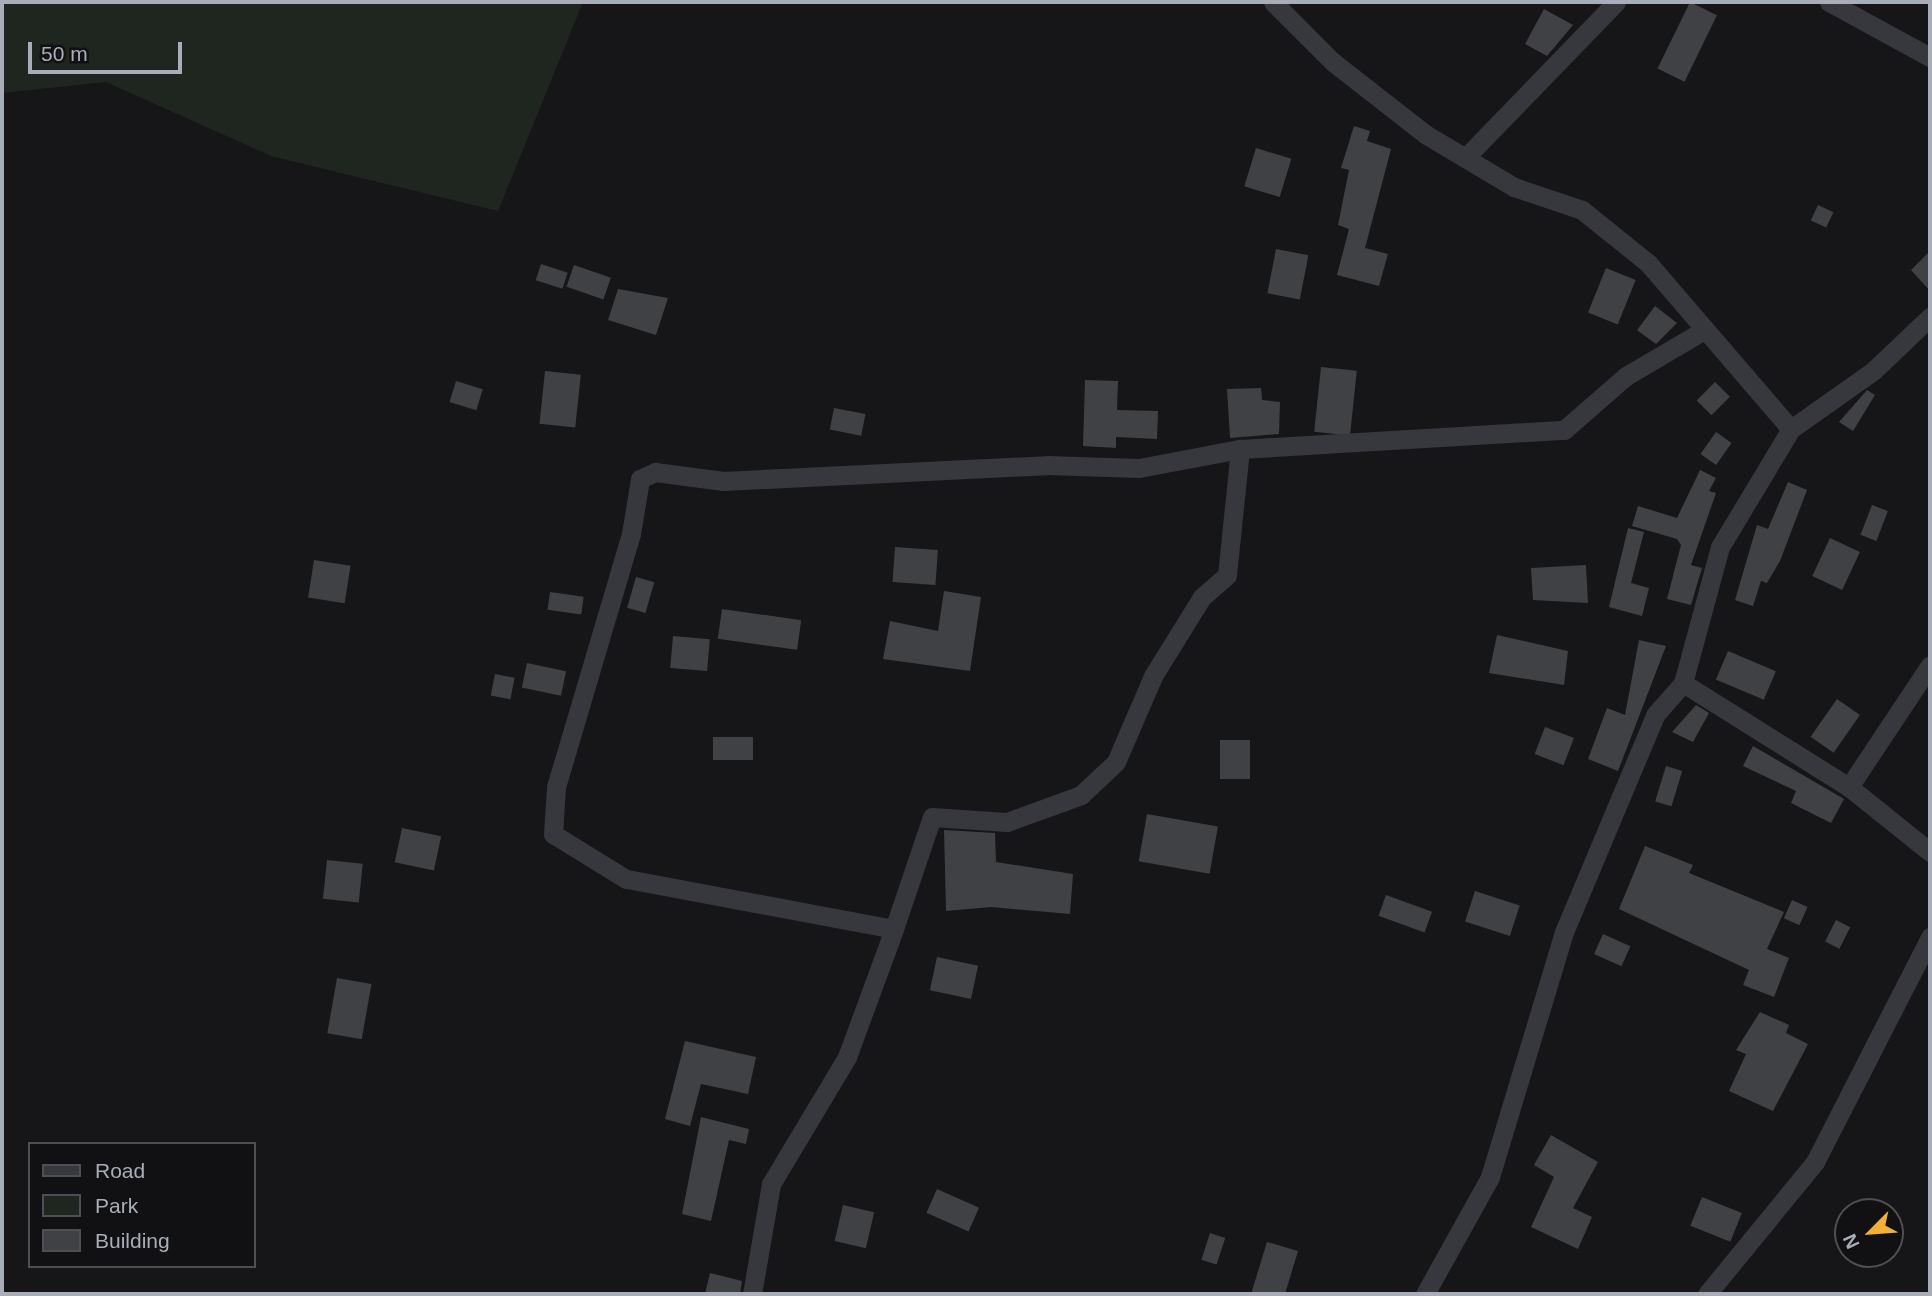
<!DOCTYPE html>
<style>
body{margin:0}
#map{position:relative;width:1932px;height:1296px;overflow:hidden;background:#161618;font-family:Helvetica,sans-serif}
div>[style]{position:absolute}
.green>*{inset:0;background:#1e261f}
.stream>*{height:6px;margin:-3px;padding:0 3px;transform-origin:3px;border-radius:3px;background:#2c353c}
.building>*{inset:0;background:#404145;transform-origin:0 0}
.minor>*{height:19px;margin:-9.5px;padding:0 9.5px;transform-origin:9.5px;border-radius:9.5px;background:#37383d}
span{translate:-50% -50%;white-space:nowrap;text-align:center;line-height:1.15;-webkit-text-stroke:7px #111113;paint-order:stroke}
.frame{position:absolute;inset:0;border:4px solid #a8adb8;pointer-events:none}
.legend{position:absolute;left:28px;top:1142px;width:228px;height:126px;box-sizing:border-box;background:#111113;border:2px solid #4d4f55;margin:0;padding:9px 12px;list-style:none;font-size:21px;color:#a8adb8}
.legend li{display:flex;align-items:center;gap:14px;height:35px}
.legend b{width:35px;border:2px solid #4d4f55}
.north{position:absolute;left:1834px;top:1198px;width:70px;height:70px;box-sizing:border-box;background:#111113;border:2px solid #4d4f55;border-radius:50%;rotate:245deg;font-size:19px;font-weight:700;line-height:28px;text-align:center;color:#a8adb8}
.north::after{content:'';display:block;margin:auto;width:24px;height:32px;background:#f2b134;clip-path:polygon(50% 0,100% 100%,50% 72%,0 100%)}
.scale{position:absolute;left:28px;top:42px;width:154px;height:32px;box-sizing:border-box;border:4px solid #a8adb8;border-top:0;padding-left:9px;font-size:21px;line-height:24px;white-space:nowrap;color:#a8adb8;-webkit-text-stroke:5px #111113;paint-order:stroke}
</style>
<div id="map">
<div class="green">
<i style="clip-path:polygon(2px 2px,583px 2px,498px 211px,271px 156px,106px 82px,2px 93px)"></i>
</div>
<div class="stream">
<i style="left:2px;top:1293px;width:1px;rotate:90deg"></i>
</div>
<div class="building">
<i style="left:1690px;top:2px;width:30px;height:74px;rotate:26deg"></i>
<i style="clip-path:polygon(1544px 9px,1573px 25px,1547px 56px,1525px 44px)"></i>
<i style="clip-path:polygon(1354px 126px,1370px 131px,1367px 141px,1391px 149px,1365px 248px,1388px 254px,1379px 286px,1337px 275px,1349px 229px,1338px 225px,1349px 170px,1341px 168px)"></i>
<i style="left:1256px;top:148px;width:37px;height:40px;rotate:17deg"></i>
<i style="left:1818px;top:205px;width:17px;height:17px;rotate:25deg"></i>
<i style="left:1276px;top:249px;width:33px;height:45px;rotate:11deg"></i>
<i style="clip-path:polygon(1930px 251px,1930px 291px,1911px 270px)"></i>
<i style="left:541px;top:264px;width:28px;height:17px;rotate:18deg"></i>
<i style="left:574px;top:265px;width:39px;height:23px;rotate:19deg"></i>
<i style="left:1606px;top:268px;width:32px;height:48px;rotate:22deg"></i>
<i style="clip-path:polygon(618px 289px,668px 298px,656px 335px,608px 320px)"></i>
<i style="clip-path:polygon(1655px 306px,1677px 323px,1656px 344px,1637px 330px)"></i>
<i style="left:1321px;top:367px;width:36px;height:65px;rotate:6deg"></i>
<i style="left:545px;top:371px;width:36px;height:53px;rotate:6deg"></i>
<i style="clip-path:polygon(1085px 380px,1118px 381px,1117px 410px,1158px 411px,1157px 439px,1116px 437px,1116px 448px,1083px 446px)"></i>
<i style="left:456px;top:381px;width:28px;height:22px;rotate:17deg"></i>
<i style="left:1715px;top:382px;width:21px;height:26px;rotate:45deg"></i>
<i style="clip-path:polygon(1261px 388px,1262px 400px,1280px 402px,1279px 434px,1230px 438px,1227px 389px)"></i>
<i style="clip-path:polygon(1867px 390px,1875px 395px,1853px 431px,1839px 422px)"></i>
<i style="left:834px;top:408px;width:32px;height:22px;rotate:11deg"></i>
<i style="left:1716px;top:432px;width:19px;height:27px;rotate:35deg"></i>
<i style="clip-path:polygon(1700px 470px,1716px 478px,1709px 491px,1716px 493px,1691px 565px,1702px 568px,1691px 605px,1667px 599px,1681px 545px,1677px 539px,1632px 526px,1638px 506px,1677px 518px)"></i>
<i style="clip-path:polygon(1788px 482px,1807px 490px,1780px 561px,1767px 583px,1761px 581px,1753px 606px,1735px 600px,1757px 525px,1768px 529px)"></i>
<i style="left:1872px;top:505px;width:17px;height:32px;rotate:21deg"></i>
<i style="clip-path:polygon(1628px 528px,1644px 532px,1631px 583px,1649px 588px,1642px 616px,1609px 607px)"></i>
<i style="left:1830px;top:538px;width:33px;height:42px;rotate:25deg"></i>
<i style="left:895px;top:547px;width:43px;height:35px;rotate:4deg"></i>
<i style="left:314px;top:560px;width:37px;height:38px;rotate:9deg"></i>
<i style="clip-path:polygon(1586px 565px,1588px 603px,1533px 600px,1531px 568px)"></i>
<i style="left:636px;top:577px;width:19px;height:32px;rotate:16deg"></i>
<i style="clip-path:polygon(944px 591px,981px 597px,970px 671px,883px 659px,890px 621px,938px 631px)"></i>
<i style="left:550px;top:592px;width:34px;height:18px;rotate:8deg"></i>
<i style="left:722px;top:609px;width:80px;height:30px;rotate:8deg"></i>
<i style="clip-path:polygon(1497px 635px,1568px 651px,1564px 685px,1489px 673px)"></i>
<i style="left:673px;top:636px;width:37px;height:32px;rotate:5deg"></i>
<i style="clip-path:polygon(1639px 640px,1666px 646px,1618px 771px,1588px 759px,1607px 708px,1625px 715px)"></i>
<i style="left:1728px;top:651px;width:52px;height:31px;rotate:23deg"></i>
<i style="left:527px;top:663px;width:40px;height:25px;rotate:12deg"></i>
<i style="left:495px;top:674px;width:20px;height:22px;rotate:11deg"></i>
<i style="left:1837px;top:699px;width:28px;height:46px;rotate:35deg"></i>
<i style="clip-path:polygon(1696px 705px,1709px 713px,1693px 742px,1672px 732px)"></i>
<i style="left:1545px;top:727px;width:31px;height:29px;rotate:21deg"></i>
<i style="left:713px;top:737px;width:40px;height:23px"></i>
<i style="left:1220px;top:740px;width:30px;height:39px"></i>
<i style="clip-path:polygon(1753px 746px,1844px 799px,1831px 823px,1791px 803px,1796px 791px,1743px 766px)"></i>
<i style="left:1666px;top:766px;width:17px;height:37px;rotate:17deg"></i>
<i style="left:1147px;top:814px;width:72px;height:48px;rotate:10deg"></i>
<i style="left:402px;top:828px;width:40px;height:35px;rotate:12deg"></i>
<i style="clip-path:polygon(944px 830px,995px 833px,996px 862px,1073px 874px,1070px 914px,991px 907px,946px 911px)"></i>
<i style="clip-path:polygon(1645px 846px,1693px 865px,1689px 873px,1784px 912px,1767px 949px,1789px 958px,1774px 997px,1743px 985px,1749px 970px,1619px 909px)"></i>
<i style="left:327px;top:860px;width:36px;height:39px;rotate:6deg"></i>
<i style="left:1475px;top:891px;width:47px;height:32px;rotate:18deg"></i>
<i style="left:1386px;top:895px;width:49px;height:22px;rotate:20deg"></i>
<i style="left:1792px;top:900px;width:17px;height:20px;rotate:24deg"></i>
<i style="left:1836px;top:920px;width:16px;height:24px;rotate:27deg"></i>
<i style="left:1603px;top:934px;width:30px;height:22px;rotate:24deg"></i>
<i style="left:937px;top:957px;width:42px;height:34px;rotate:12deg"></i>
<i style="left:337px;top:978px;width:35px;height:56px;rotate:10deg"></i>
<i style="clip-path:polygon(1760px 1012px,1789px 1025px,1786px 1033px,1808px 1044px,1773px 1111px,1729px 1091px,1746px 1054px,1736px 1050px)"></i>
<i style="clip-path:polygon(685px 1041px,756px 1057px,748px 1094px,701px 1084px,690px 1126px,665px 1119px)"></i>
<i style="clip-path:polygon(701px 1117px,749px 1129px,746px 1144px,729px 1140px,711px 1221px,682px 1214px)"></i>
<i style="clip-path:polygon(1551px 1135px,1598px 1162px,1573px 1208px,1592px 1217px,1578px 1249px,1531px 1227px,1554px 1177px,1534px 1165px)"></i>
<i style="left:937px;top:1189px;width:46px;height:26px;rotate:24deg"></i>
<i style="left:1702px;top:1197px;width:43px;height:31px;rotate:22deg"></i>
<i style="left:843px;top:1205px;width:32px;height:37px;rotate:13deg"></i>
<i style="left:1210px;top:1233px;width:16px;height:28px;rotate:18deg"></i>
<i style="clip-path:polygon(1267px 1242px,1298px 1251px,1285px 1294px,1251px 1294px)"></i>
<i style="clip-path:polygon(710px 1273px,742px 1281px,740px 1294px,705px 1294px)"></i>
</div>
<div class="minor">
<i style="left:1273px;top:2px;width:85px;rotate:45deg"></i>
<i style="left:1333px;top:62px;width:117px;rotate:38deg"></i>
<i style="left:1425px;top:134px;width:104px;rotate:30.8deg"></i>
<i style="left:1514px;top:187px;width:72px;rotate:18.7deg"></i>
<i style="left:1582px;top:210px;width:85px;rotate:38.8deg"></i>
<i style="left:1648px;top:263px;width:219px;rotate:49.3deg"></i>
<i style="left:1829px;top:2px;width:115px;rotate:28.6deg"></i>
<i style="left:1465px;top:158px;width:217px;rotate:-45.9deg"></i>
<i style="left:1683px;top:683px;width:196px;rotate:32.1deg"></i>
<i style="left:1849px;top:787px;width:104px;rotate:38.7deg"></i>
<i style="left:1849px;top:787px;width:146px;rotate:-56.4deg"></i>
<i style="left:894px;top:929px;width:118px;rotate:-71.3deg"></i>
<i style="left:932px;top:817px;width:75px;rotate:3.8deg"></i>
<i style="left:1007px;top:822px;width:79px;rotate:-20deg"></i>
<i style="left:1081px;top:795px;width:48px;rotate:-43.3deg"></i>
<i style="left:1116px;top:762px;width:94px;rotate:-66.7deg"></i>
<i style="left:1153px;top:676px;width:93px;rotate:-58.2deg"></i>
<i style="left:1202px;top:597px;width:33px;rotate:-41deg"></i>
<i style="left:1227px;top:575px;width:127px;rotate:-84.1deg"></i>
<i style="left:752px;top:1294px;width:112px;rotate:-80.2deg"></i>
<i style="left:771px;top:1184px;width:148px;rotate:-59.1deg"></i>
<i style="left:847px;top:1057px;width:136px;rotate:-69.8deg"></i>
<i style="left:894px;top:929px;width:273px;rotate:-169.4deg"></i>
<i style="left:626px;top:879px;width:86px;rotate:-148.3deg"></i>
<i style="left:553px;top:834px;width:47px;rotate:-86.3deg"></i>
<i style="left:556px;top:787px;width:264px;rotate:-73.5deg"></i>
<i style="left:631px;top:534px;width:56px;rotate:-80.7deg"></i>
<i style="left:640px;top:479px;width:17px;rotate:-25deg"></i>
<i style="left:655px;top:472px;width:69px;rotate:7.5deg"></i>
<i style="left:723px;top:481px;width:324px;rotate:-2.8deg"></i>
<i style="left:1047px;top:465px;width:92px;rotate:1.9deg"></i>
<i style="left:1139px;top:468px;width:103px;rotate:-10.7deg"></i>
<i style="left:1240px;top:449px;width:325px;rotate:-3.4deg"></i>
<i style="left:1564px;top:430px;width:82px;rotate:-41.1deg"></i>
<i style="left:1626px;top:376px;width:91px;rotate:-30.5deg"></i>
<i style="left:1425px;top:1294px;width:134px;rotate:-60.9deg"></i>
<i style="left:1490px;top:1177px;width:256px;rotate:-73.2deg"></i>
<i style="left:1564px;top:932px;width:235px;rotate:-67.2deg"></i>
<i style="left:1655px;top:715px;width:43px;rotate:-48.8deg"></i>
<i style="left:1683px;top:683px;width:141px;rotate:-74.8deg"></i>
<i style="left:1720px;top:547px;width:138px;rotate:-59deg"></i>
<i style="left:1791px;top:429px;width:100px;rotate:-35.3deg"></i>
<i style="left:1873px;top:371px;width:79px;rotate:-43.5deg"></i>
<i style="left:1707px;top:1294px;width:171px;rotate:-50.7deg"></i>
<i style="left:1815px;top:1162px;width:253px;rotate:-62.9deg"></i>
</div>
<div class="frame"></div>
<ul class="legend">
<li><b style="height:9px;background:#37383d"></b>Road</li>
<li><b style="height:19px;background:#1e261f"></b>Park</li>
<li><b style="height:19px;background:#404145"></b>Building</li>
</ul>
<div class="north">N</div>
<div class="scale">50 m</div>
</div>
